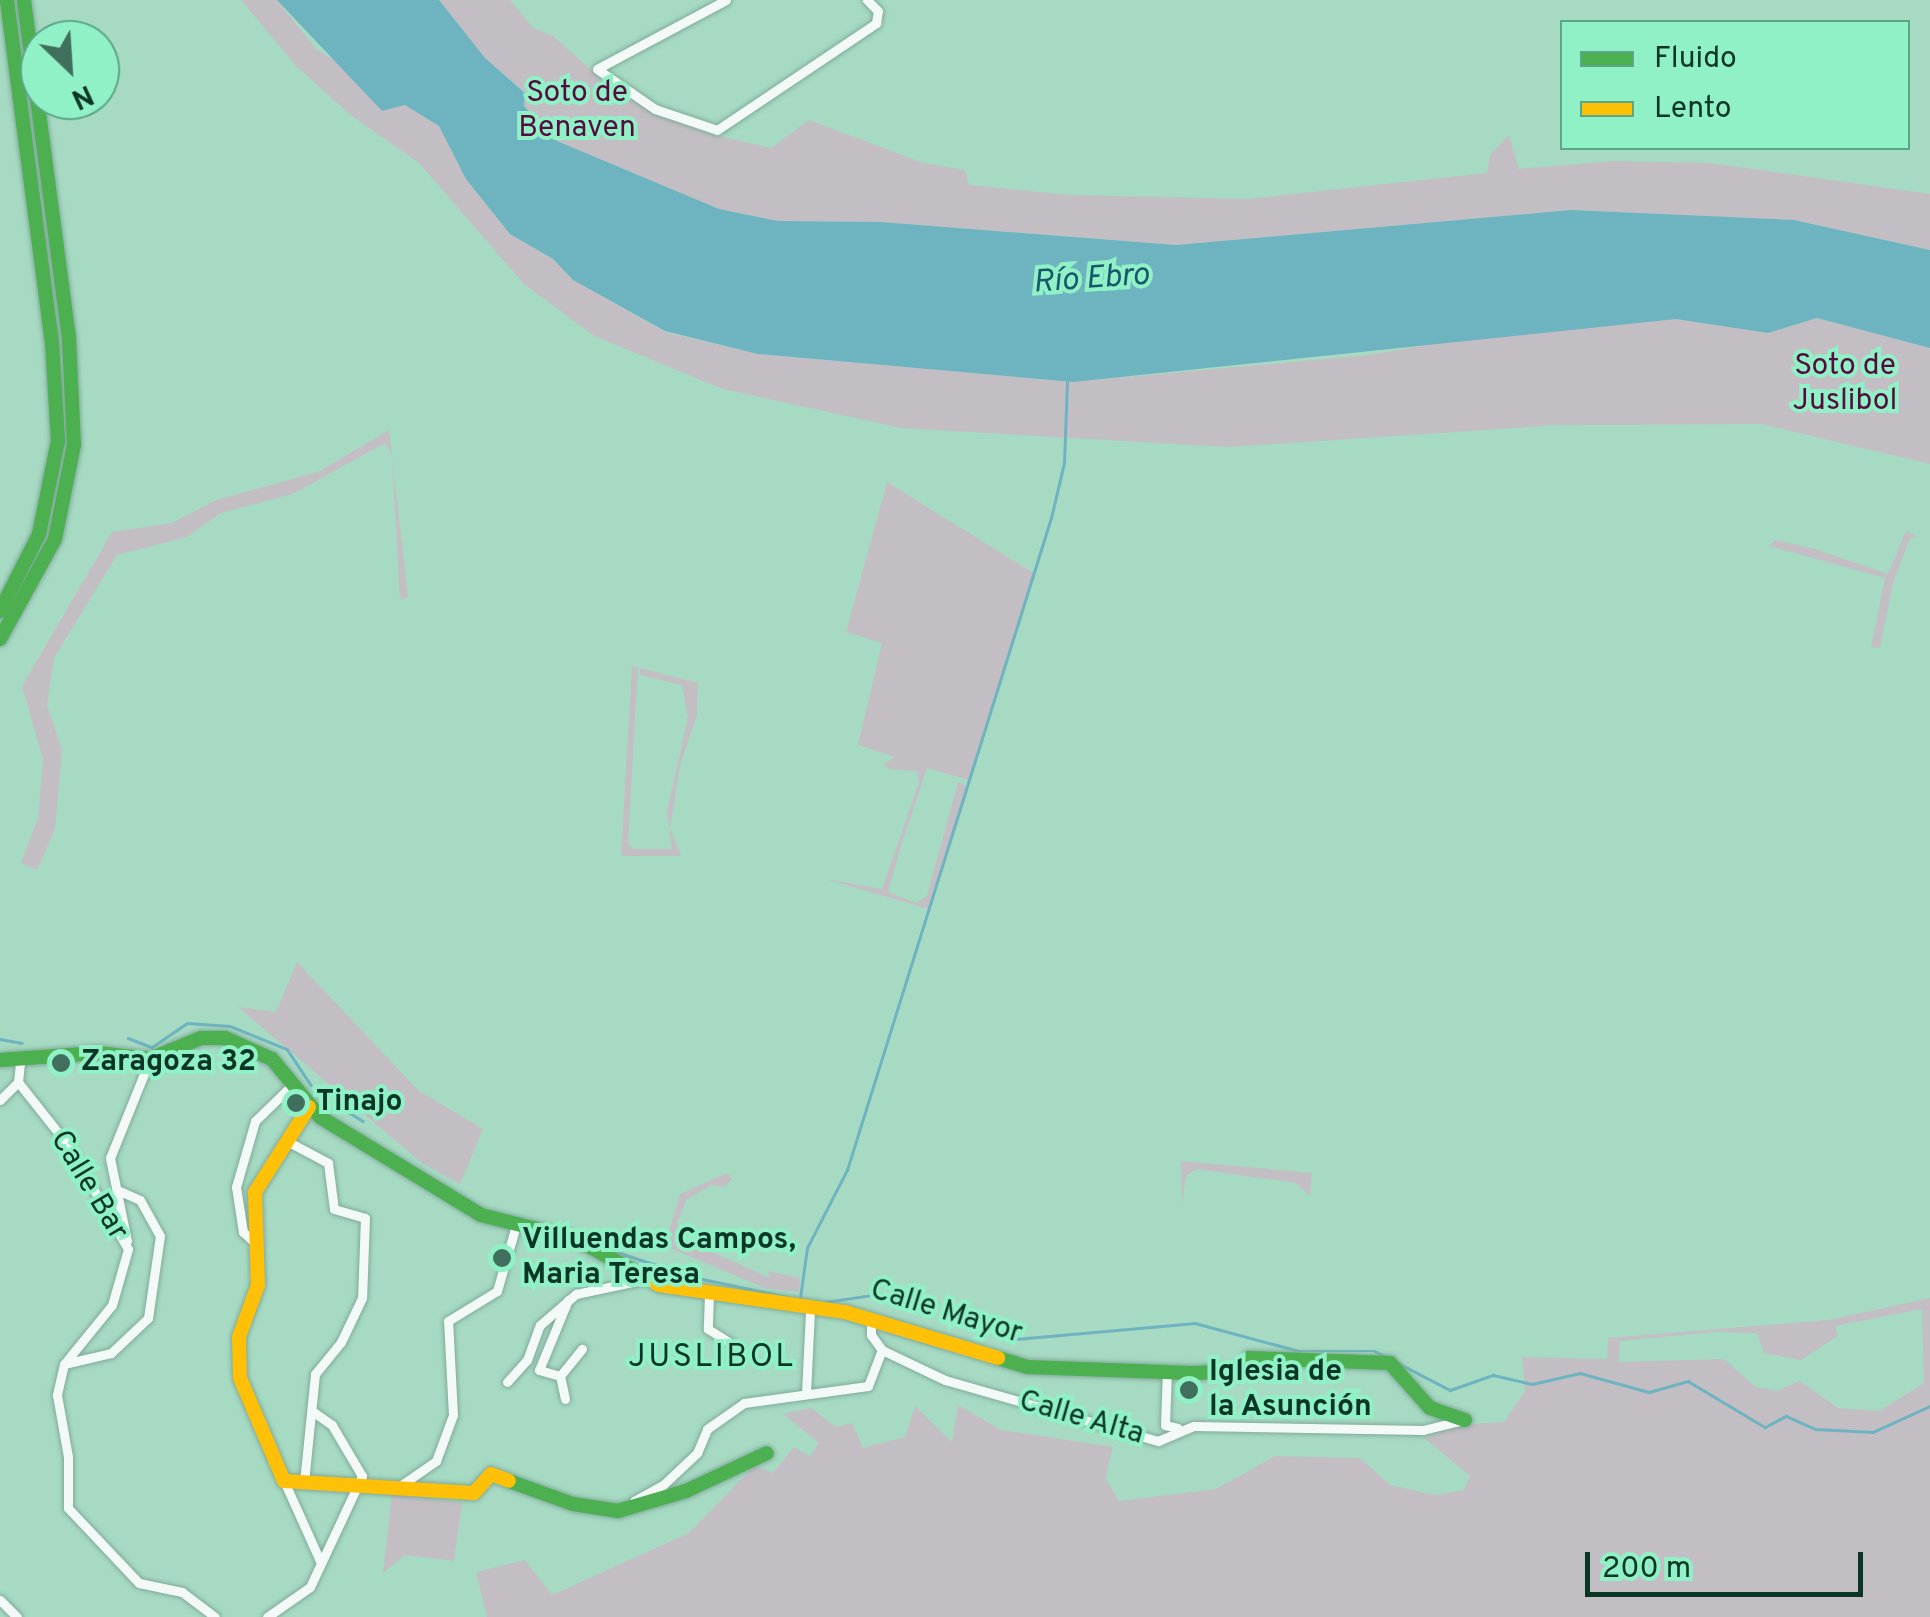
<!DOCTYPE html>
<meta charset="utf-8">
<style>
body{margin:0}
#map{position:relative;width:1930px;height:1617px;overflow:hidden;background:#a6dac3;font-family:Overpass,sans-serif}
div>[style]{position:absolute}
.green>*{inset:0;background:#c3bec4}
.water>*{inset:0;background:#6db4c0}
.stream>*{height:2.5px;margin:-1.25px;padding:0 1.25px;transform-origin:1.25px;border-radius:1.25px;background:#6db4c0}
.roads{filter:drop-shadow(0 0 2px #81ab9a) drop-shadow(0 0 2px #81ab9a)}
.street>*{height:9px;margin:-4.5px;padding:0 4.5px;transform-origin:4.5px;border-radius:4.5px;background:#f2f9f6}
.fast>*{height:14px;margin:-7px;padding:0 7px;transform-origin:7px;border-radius:7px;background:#4caf50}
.slow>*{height:14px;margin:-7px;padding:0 7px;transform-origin:7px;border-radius:7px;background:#ffc107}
.dots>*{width:28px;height:28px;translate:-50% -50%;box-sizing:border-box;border:5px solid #90f0c6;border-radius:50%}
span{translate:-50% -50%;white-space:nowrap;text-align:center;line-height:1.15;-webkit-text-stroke:8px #90f0c6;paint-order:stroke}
.park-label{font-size:30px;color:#550b3e}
.poi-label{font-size:30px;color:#0b3626;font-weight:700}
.left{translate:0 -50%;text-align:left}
.street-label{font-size:30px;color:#0b3626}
.water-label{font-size:32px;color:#18586d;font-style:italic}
.neighbourhood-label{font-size:32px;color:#0b3626;letter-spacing:2.5px}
.legend{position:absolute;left:1560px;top:20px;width:350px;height:130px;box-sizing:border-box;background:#90f0c6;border:2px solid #5ba686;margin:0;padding:12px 18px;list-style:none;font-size:30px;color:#0b3626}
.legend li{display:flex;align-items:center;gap:20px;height:50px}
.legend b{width:50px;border:2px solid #5ba686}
.north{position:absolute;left:20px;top:20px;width:100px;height:100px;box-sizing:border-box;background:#90f0c6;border:2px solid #5ba686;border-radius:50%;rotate:155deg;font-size:28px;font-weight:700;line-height:40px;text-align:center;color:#0b3626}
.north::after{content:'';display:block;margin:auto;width:35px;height:45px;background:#416f5d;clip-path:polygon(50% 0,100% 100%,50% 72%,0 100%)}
.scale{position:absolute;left:1585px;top:1552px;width:278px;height:45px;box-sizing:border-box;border:5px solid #0b3626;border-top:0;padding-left:12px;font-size:30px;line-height:35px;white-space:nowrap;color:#0b3626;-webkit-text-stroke:8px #90f0c6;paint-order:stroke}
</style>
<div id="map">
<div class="green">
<i style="clip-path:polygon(241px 0,277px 0,316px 49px,439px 126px,466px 179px,510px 234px,553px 259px,573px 280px,665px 332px,758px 354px,1073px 382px,1368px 355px,1513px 331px,1676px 319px,1768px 333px,1817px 318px,1930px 348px,1930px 464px,1761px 424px,1558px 425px,1227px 447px,901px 428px,723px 389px,594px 336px,524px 284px,419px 163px,352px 116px,296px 66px)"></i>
<i style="clip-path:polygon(439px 0,510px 0,533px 28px,553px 36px,591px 70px,655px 112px,713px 135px,771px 148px,809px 120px,923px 163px,965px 170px,969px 185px,1070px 195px,1248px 199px,1487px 173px,1490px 155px,1509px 135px,1519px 169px,1614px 161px,1710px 163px,1930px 194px,1930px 250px,1794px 220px,1571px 210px,1176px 245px,881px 222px,778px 221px,719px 209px,557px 141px,524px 106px,525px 92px,484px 58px)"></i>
<i style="clip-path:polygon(389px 430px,408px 597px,400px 600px,392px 455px,385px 443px,293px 494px,221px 513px,187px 537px,117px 555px,54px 658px,47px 705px,62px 750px,55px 829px,37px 870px,21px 863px,38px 818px,43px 759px,22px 686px,112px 532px,172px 523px,216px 500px,318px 472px)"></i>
<i style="clip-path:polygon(887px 482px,1035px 574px,969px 780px,927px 768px,901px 846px,888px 892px,916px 903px,927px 896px,958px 782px,967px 786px,929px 909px,825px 879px,882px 889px,919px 782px,917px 771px,889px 769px,884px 764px,895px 757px,858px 745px,882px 643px,846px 632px)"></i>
<i style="clip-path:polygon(1906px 531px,1918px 537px,1910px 538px,1893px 583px,1880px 648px,1871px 647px,1885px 578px,1769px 546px,1775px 540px,1815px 549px,1888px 574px)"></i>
<i style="clip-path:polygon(632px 666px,638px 668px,628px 843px,633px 849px,672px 849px,667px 811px,688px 717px,682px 685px,640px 675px,640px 668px,698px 683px,697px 716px,680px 765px,670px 828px,681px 856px,621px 856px)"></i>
<i style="clip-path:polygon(297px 962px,419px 1091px,483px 1129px,460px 1184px,422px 1163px,238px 1007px,276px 1012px)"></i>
<i style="clip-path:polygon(1181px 1161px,1312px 1173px,1310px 1196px,1296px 1183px,1196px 1169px,1186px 1176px,1182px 1204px)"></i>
<i style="clip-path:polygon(727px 1173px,732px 1179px,725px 1187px,712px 1185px,686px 1200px,677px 1223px,681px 1238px,770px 1278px,768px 1271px,800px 1278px,799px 1292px,765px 1288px,665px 1246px,680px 1194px)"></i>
<i style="clip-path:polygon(evenodd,1930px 1298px,1930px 1617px,487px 1617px,476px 1572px,525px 1560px,552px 1595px,689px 1533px,755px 1465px,773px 1473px,794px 1447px,810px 1456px,819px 1443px,783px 1414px,811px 1408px,836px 1427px,852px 1423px,863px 1448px,905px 1437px,915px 1406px,952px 1442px,958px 1405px,1001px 1430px,1113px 1447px,1105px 1478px,1119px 1501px,1216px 1489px,1275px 1456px,1360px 1458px,1390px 1485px,1435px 1495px,1464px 1490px,1470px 1476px,1424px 1438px,1459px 1425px,1504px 1422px,1525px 1391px,1522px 1357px,1607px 1359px,1608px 1338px,1829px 1320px,1930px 1298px,1922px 1309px,1924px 1383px,1879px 1411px,1838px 1408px,1800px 1381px,1777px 1391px,1756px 1387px,1724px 1359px,1619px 1362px,1620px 1341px,1714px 1332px,1757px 1333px,1764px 1353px,1801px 1360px,1838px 1336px,1835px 1326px,1922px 1309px)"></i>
<i style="clip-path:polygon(392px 1493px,462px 1503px,454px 1561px,405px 1555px,383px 1573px)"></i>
</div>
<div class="water">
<i style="clip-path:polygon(277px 0,439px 0,485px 58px,525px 93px,524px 106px,557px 141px,719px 209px,778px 221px,881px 222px,1176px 245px,1571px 210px,1794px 220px,1930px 250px,1930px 348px,1817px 318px,1768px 333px,1676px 319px,1073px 382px,758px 354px,665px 331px,573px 280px,553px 259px,510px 234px,466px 179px,439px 126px,405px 105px,382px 111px)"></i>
</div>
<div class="stream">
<i style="left:128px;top:1038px;width:26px;rotate:21deg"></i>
<i style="left:152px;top:1047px;width:42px;rotate:-34.4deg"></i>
<i style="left:187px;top:1023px;width:43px;rotate:4deg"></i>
<i style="left:230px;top:1026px;width:61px;rotate:22deg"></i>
<i style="left:287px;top:1049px;width:43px;rotate:56.3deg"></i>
<i style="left:0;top:1039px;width:22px;rotate:10deg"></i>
<i style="left:334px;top:1103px;width:34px;rotate:32deg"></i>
<i style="left:614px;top:1251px;width:83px;rotate:18.2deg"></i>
<i style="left:693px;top:1277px;width:97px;rotate:11.9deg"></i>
<i style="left:800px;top:1298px;width:50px;rotate:-82deg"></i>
<i style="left:807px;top:1248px;width:88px;rotate:-62.9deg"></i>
<i style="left:847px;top:1170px;width:683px;rotate:-72.63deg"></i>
<i style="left:1051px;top:518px;width:57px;rotate:-76.7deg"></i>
<i style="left:1064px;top:463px;width:83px;rotate:-87.9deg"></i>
<i style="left:825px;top:1302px;width:55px;rotate:-8.4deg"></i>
<i style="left:879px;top:1294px;width:59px;rotate:8.8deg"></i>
<i style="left:1016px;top:1339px;width:180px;rotate:-5.1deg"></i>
<i style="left:1195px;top:1323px;width:108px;rotate:15.1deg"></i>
<i style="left:1299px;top:1351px;width:76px"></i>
<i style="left:1375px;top:1351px;width:85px;rotate:27.5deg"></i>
<i style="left:1450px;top:1390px;width:46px;rotate:-19.2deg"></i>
<i style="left:1493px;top:1375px;width:40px;rotate:13deg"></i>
<i style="left:1532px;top:1384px;width:49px;rotate:-12.9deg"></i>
<i style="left:1580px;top:1373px;width:72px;rotate:15.4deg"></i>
<i style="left:1649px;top:1392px;width:41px;rotate:-15.8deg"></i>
<i style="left:1688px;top:1381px;width:90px;rotate:30.9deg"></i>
<i style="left:1765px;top:1427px;width:24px;rotate:-28deg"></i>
<i style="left:1786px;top:1416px;width:32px;rotate:24deg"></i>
<i style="left:1815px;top:1429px;width:58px;rotate:3deg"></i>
<i style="left:1873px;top:1432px;width:63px;rotate:-24.5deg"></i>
</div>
<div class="roads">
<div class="street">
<i style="left:726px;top:0;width:146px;rotate:151.9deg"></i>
<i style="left:597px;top:69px;width:70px;rotate:34.6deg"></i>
<i style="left:655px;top:109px;width:65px;rotate:18.7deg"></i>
<i style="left:717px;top:130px;width:192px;rotate:-33.9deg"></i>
<i style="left:876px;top:23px;width:12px;rotate:-81deg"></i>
<i style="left:878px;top:11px;width:16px;rotate:-135deg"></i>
<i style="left:18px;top:1082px;width:80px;rotate:51.6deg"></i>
<i style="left:68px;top:1145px;width:120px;rotate:60deg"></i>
<i style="left:128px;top:1249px;width:58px;rotate:105.9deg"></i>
<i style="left:112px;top:1305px;width:76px;rotate:129.1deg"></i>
<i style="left:64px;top:1364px;width:32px;rotate:103deg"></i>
<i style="left:57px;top:1395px;width:63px;rotate:79.9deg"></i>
<i style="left:68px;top:1457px;width:51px;rotate:90deg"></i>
<i style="left:68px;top:1508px;width:103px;rotate:46.6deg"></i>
<i style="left:139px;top:1583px;width:44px;rotate:11.8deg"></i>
<i style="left:182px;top:1592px;width:41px;rotate:37.1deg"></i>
<i style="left:0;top:1100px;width:25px;rotate:-45deg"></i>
<i style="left:18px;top:1082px;width:19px;rotate:-84deg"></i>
<i style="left:285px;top:1140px;width:49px;rotate:28.1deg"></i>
<i style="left:328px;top:1163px;width:46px;rotate:82.6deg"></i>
<i style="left:334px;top:1209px;width:32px;rotate:16deg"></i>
<i style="left:365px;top:1218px;width:80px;rotate:92.1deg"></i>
<i style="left:362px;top:1298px;width:49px;rotate:115.5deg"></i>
<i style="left:341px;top:1342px;width:41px;rotate:129.1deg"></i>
<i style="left:315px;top:1374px;width:110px;rotate:95.8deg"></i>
<i style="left:127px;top:1241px;width:85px;rotate:-101.6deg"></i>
<i style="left:110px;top:1158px;width:107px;rotate:-68deg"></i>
<i style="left:257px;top:1245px;width:19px;rotate:-137deg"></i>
<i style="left:243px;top:1232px;width:46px;rotate:-98.8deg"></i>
<i style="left:236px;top:1187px;width:69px;rotate:-73.9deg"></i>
<i style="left:255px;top:1121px;width:50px;rotate:-44.2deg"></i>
<i style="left:709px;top:1294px;width:35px;rotate:92deg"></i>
<i style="left:708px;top:1329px;width:34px;rotate:32deg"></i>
<i style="left:882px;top:1350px;width:70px;rotate:25.5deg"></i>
<i style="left:945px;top:1380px;width:222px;rotate:16deg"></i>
<i style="left:1158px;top:1441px;width:39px;rotate:-23deg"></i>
<i style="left:1194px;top:1426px;width:229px;rotate:1deg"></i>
<i style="left:1423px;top:1430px;width:41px;rotate:-14deg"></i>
<i style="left:64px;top:1364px;width:48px;rotate:-13.2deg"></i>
<i style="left:111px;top:1353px;width:51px;rotate:-43.4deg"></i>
<i style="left:148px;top:1318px;width:83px;rotate:-81.7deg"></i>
<i style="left:160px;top:1236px;width:41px;rotate:-119.1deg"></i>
<i style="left:140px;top:1200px;width:22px;rotate:-156deg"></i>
<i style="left:1167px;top:1370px;width:55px;rotate:92.1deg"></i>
<i style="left:1165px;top:1425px;width:13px;rotate:13deg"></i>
<i style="left:560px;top:1376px;width:22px;rotate:-164deg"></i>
<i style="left:539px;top:1370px;width:76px;rotate:-67.5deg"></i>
<i style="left:507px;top:1382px;width:30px;rotate:-48deg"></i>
<i style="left:527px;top:1360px;width:37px;rotate:-70deg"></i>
<i style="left:540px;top:1325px;width:48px;rotate:-40.7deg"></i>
<i style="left:576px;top:1294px;width:73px;rotate:-11.9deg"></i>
<i style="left:806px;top:1393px;width:83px;rotate:-87.2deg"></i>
<i style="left:565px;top:1399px;width:24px;rotate:-102deg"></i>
<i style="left:560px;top:1376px;width:35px;rotate:-51deg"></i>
<i style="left:284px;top:1481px;width:90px;rotate:65.7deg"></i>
<i style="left:400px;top:1486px;width:44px;rotate:-34.8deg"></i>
<i style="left:436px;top:1461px;width:49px;rotate:-69.7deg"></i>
<i style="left:453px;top:1415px;width:94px;rotate:-93deg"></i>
<i style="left:448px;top:1321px;width:57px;rotate:-31.5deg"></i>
<i style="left:497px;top:1291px;width:69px;rotate:-73.9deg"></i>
<i style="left:634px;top:1501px;width:33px;rotate:-29deg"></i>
<i style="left:663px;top:1485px;width:47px;rotate:-43.3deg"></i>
<i style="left:697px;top:1453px;width:26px;rotate:-67deg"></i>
<i style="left:707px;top:1429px;width:45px;rotate:-35.1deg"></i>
<i style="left:744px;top:1403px;width:125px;rotate:-7.8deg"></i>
<i style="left:868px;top:1386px;width:39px;rotate:-69deg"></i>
<i style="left:882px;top:1350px;width:19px;rotate:-126deg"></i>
<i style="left:871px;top:1335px;width:17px;rotate:-90deg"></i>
<i style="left:0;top:1600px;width:24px;rotate:45deg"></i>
<i style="left:267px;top:1617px;width:52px;rotate:-34.9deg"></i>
<i style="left:310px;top:1587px;width:123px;rotate:-64.9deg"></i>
<i style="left:362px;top:1476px;width:59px;rotate:-120.5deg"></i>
<i style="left:332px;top:1425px;width:24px;rotate:-145deg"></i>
</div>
<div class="fast">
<i style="left:0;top:611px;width:86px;rotate:-63.1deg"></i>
<i style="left:39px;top:534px;width:95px;rotate:-78.5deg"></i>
<i style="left:58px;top:441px;width:98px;rotate:-93.5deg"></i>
<i style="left:52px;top:343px;width:346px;rotate:-97.5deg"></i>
<i style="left:0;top:639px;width:114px;rotate:-61.2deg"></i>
<i style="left:55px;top:539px;width:96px;rotate:-78.6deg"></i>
<i style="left:74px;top:445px;width:107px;rotate:-92.7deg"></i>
<i style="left:69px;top:338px;width:341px;rotate:-97.6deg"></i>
<i style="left:0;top:1060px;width:97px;rotate:-4.1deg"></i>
<i style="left:97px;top:1053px;width:53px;rotate:6.5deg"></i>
<i style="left:150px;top:1059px;width:55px;rotate:-22.4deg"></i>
<i style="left:201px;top:1038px;width:24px"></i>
<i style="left:225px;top:1038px;width:51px;rotate:24.1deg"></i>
<i style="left:272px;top:1059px;width:75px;rotate:50.4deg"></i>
<i style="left:320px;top:1117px;width:188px;rotate:31.3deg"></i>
<i style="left:481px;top:1215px;width:98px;rotate:14.2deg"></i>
<i style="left:576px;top:1239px;width:68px;rotate:28.8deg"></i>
<i style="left:998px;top:1358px;width:30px;rotate:17deg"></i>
<i style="left:1027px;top:1367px;width:164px;rotate:2.1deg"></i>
<i style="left:1191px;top:1373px;width:53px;rotate:-2.2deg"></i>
<i style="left:1244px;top:1371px;width:14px;rotate:-69deg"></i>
<i style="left:1249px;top:1358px;width:141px;rotate:2deg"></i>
<i style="left:1390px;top:1363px;width:60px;rotate:48.4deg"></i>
<i style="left:1430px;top:1408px;width:37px;rotate:19deg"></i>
<i style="left:509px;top:1481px;width:68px;rotate:19.8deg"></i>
<i style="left:573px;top:1504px;width:46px;rotate:8.8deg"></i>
<i style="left:618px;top:1511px;width:71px;rotate:-16.4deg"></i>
<i style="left:686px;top:1491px;width:89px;rotate:-25.1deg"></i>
</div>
<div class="slow">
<i style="left:309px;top:1107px;width:101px;rotate:122.4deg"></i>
<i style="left:255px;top:1192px;width:93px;rotate:88.2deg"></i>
<i style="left:258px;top:1285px;width:55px;rotate:110.1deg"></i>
<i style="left:239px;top:1337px;width:41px;rotate:88.6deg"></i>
<i style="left:240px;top:1378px;width:112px;rotate:66.9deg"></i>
<i style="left:284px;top:1481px;width:190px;rotate:3.6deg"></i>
<i style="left:474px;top:1493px;width:25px;rotate:-48deg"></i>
<i style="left:491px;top:1474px;width:19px;rotate:21deg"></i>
<i style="left:636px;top:1272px;width:26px;rotate:29deg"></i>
<i style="left:659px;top:1285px;width:188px;rotate:8.3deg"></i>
<i style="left:845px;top:1312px;width:160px;rotate:16.7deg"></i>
</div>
</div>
<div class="dots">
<i style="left:61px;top:1063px;background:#416f5d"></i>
<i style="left:296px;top:1103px;background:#416f5d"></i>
<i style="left:502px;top:1258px;background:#416f5d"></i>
<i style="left:1189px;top:1390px;background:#416f5d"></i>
</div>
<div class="park-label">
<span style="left:577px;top:111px">Soto de<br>Benaven</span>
<span style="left:1845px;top:384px">Soto de<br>Juslibol</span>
</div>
<div class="poi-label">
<span class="left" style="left:81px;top:1063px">Zaragoza 32</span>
<span class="left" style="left:316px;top:1103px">Tinajo</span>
<span class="left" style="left:522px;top:1258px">Villuendas Campos,<br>Maria Teresa</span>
<span class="left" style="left:1209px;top:1390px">Iglesia de<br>la Asunción</span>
</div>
<div class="street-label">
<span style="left:88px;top:1186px;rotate:59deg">Calle Bar</span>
<span style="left:946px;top:1313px;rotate:17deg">Calle Mayor</span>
<span style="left:1081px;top:1419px;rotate:16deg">Calle Alta</span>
</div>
<div class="water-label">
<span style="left:1091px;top:280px;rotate:-4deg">Río Ebro</span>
</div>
<div class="neighbourhood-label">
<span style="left:712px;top:1358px">JUSLIBOL</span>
</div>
<ul class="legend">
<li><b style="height:12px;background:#4caf50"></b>Fluido</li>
<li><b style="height:12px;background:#ffc107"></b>Lento</li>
</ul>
<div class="north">N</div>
<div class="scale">200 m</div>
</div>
